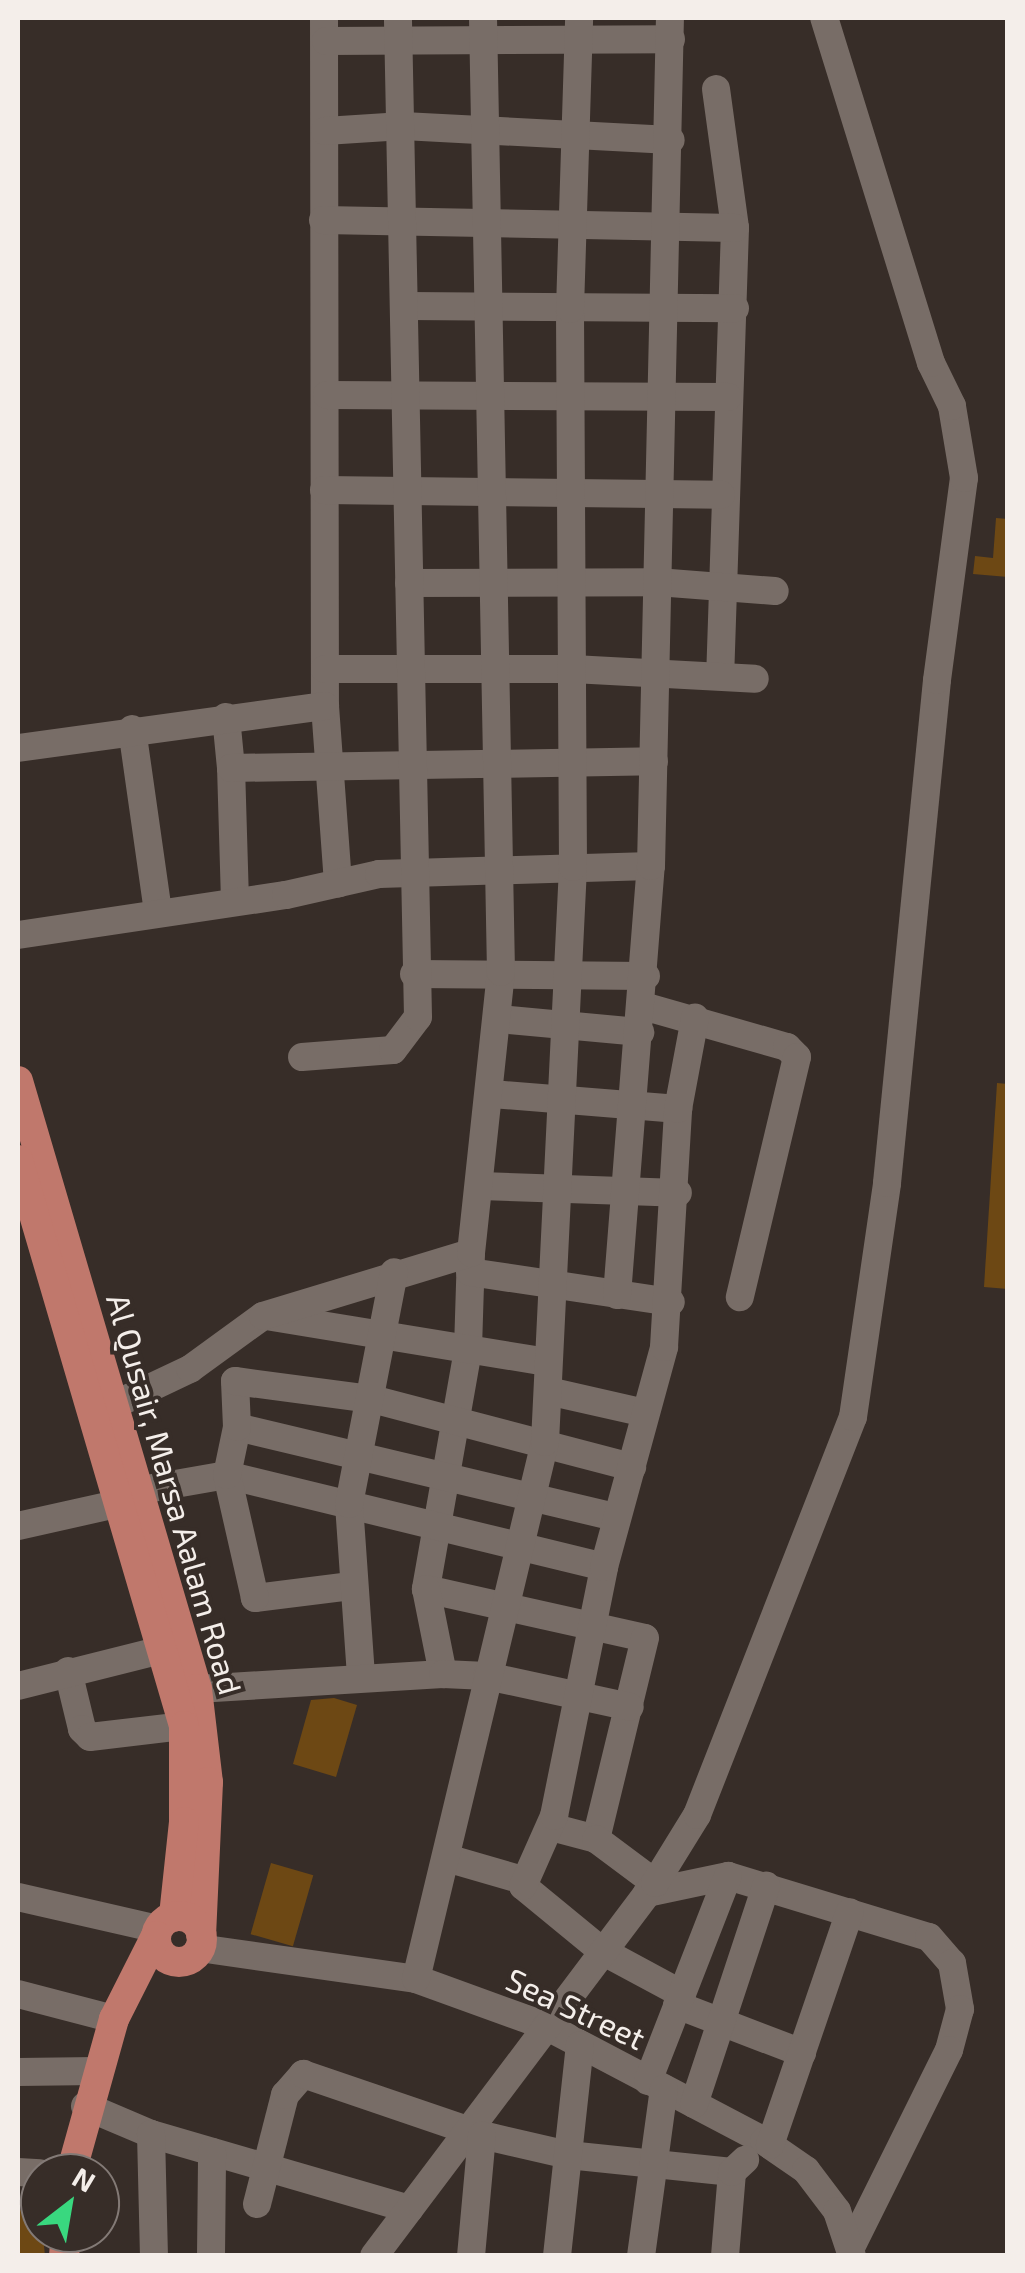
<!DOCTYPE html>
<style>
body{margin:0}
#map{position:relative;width:1025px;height:2273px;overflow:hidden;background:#372d28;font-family:"Exo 2",sans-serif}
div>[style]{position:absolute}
.building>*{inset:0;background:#6d4814;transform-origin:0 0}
.minor>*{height:28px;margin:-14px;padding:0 14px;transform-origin:14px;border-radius:14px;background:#786d67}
.major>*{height:30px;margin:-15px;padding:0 15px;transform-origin:15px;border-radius:15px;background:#c0786c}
.major>.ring{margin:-15px;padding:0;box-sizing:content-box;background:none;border:30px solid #c0786c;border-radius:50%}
span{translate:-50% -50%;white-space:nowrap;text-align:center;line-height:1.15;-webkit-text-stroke:8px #372d28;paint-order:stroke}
.street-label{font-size:32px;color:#f4eeea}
.frame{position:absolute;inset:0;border:20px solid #f4eeea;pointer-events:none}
.north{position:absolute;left:20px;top:2153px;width:100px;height:100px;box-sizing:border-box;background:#372d28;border:2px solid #837a76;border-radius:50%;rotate:31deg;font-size:28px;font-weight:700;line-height:40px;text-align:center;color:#f4eeea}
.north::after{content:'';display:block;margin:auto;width:35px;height:45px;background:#39d87f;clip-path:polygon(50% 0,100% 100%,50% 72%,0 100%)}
</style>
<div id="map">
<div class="building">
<i style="clip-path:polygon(996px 518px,1008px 519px,1008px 577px,973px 574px,975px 556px,993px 558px)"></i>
<i style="clip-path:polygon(997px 1083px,1008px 1084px,1008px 1289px,984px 1287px)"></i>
<i style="clip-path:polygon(334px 1698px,357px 1705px,336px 1777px,293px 1764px,311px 1700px)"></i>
<i style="left:271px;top:1863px;width:44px;height:74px;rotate:16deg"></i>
<i style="clip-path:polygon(40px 2203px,45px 2256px,18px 2256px,18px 2211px)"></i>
</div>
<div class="minor">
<i style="left:324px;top:18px;width:688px;rotate:89.92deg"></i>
<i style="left:325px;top:706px;width:178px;rotate:85.8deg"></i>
<i style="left:326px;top:41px;width:345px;rotate:-0.3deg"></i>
<i style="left:716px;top:89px;width:140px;rotate:82.2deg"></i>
<i style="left:735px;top:228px;width:448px;rotate:91.9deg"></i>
<i style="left:325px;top:131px;width:78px;rotate:-3.7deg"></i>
<i style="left:403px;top:126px;width:268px;rotate:3deg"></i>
<i style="left:323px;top:220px;width:412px;rotate:1.1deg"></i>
<i style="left:408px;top:306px;width:327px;rotate:0.4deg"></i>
<i style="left:327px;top:395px;width:401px;rotate:0.3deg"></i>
<i style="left:324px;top:490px;width:397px;rotate:0.7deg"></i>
<i style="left:409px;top:583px;width:248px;rotate:-0.2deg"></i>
<i style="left:657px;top:582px;width:118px;rotate:4.4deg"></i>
<i style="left:325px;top:669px;width:248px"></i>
<i style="left:573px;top:669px;width:182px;rotate:3.1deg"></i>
<i style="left:226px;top:717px;width:51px;rotate:84.4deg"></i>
<i style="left:132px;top:729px;width:185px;rotate:81.9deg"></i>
<i style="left:18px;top:748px;width:310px;rotate:-7.8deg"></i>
<i style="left:235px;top:901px;width:133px;rotate:-91.7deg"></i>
<i style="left:231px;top:768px;width:423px;rotate:-0.9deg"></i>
<i style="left:18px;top:935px;width:271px;rotate:-8.5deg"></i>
<i style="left:286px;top:895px;width:95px;rotate:-12.7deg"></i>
<i style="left:379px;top:874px;width:272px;rotate:-1.7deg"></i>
<i style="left:414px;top:974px;width:232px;rotate:0.5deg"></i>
<i style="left:643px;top:1006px;width:150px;rotate:15.9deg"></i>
<i style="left:787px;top:1047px;width:14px;rotate:45deg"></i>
<i style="left:797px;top:1057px;width:247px;rotate:103.4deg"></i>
<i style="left:499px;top:1019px;width:142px;rotate:5.3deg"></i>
<i style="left:302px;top:1057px;width:91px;rotate:-4.4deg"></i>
<i style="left:393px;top:1050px;width:41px;rotate:-52.9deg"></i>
<i style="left:418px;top:1017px;width:999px;rotate:-91.15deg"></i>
<i style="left:492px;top:1094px;width:187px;rotate:4.6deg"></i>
<i style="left:481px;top:1186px;width:197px;rotate:2deg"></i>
<i style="left:471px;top:1253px;width:97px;rotate:91.8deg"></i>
<i style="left:468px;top:1350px;width:243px;rotate:100deg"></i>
<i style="left:426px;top:1589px;width:224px;rotate:12.6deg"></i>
<i style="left:645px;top:1638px;width:207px;rotate:103.7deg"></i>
<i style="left:470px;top:1272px;width:203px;rotate:8.5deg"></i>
<i style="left:617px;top:1295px;width:430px;rotate:-85.5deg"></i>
<i style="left:651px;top:866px;width:848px;rotate:-88.72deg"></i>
<i style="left:266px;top:1316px;width:284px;rotate:9.3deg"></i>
<i style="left:548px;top:1391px;width:99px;rotate:12.8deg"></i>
<i style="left:116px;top:1404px;width:82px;rotate:-25.3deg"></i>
<i style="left:190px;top:1369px;width:90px;rotate:-36deg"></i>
<i style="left:263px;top:1316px;width:217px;rotate:-16.9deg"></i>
<i style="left:471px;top:1253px;width:283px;rotate:-83.9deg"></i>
<i style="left:501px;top:972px;width:954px;rotate:-91.08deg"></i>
<i style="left:237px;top:1427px;width:390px;rotate:13.4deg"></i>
<i style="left:141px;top:1490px;width:87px;rotate:-9.9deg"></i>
<i style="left:227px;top:1475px;width:388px;rotate:13.7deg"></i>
<i style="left:18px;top:1526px;width:106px;rotate:-12.6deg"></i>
<i style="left:351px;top:1586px;width:97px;rotate:172.9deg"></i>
<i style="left:255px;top:1598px;width:126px;rotate:-102.8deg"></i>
<i style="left:227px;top:1475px;width:49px;rotate:-78.2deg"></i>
<i style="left:237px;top:1427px;width:46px;rotate:-92.5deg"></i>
<i style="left:235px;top:1381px;width:138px;rotate:7.5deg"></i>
<i style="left:372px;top:1399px;width:269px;rotate:14.7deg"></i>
<i style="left:426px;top:1589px;width:87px;rotate:78.7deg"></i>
<i style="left:68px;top:1671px;width:60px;rotate:76.4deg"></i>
<i style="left:82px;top:1729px;width:11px;rotate:45deg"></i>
<i style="left:90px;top:1737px;width:95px;rotate:-6.7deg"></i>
<i style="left:361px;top:1676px;width:172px;rotate:-94deg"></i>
<i style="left:349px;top:1504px;width:236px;rotate:-79deg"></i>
<i style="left:18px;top:1686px;width:152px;rotate:-14.1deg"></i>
<i style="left:197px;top:1689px;width:246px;rotate:-3.5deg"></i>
<i style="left:443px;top:1674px;width:44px;rotate:2.6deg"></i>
<i style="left:487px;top:1676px;width:146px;rotate:12.2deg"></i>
<i style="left:551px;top:1827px;width:47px;rotate:14.9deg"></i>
<i style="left:596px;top:1839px;width:74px;rotate:36.7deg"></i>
<i style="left:450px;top:1859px;width:79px;rotate:16.1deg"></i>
<i style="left:647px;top:1893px;width:83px;rotate:-11.9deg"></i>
<i style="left:728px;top:1876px;width:210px;rotate:16.9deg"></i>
<i style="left:929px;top:1937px;width:35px;rotate:49deg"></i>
<i style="left:952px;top:1963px;width:47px;rotate:80.1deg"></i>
<i style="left:960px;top:2009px;width:42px;rotate:105deg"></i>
<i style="left:949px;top:2050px;width:220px;rotate:116.4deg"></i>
<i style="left:18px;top:1897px;width:144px;rotate:12.9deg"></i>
<i style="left:199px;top:1948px;width:219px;rotate:8.1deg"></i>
<i style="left:416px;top:1979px;width:138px;rotate:19.9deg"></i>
<i style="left:546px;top:2026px;width:246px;rotate:27.8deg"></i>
<i style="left:764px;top:2141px;width:51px;rotate:34.6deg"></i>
<i style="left:806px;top:2170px;width:51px;rotate:52.9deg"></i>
<i style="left:837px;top:2211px;width:47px;rotate:71.6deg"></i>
<i style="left:416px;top:1979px;width:552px;rotate:-76.49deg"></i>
<i style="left:545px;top:1442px;width:576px;rotate:-87.21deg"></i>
<i style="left:573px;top:867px;width:558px;rotate:-90.31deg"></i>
<i style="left:570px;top:309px;width:291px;rotate:-88.2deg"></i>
<i style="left:18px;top:1994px;width:99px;rotate:14.6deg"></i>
<i style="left:682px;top:1994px;width:91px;rotate:-151.7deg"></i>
<i style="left:602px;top:1951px;width:102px;rotate:-140.6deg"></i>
<i style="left:523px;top:1886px;width:77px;rotate:-66.1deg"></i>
<i style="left:554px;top:1816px;width:254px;rotate:-78.6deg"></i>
<i style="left:604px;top:1567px;width:228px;rotate:-74.7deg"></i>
<i style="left:664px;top:1347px;width:238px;rotate:-86.6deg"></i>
<i style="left:678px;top:1109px;width:93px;rotate:-79.4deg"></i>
<i style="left:677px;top:2005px;width:134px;rotate:21deg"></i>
<i style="left:18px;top:2072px;width:78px;rotate:-0.7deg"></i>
<i style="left:648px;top:2081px;width:220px;rotate:-68.7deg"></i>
<i style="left:694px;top:2104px;width:230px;rotate:-71.7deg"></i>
<i style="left:85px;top:2106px;width:72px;rotate:23deg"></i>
<i style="left:151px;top:2134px;width:269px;rotate:16.2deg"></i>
<i style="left:151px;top:2134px;width:122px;rotate:88.6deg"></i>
<i style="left:770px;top:2145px;width:246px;rotate:-71.1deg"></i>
<i style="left:18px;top:2172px;width:22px;rotate:3deg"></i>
<i style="left:257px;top:2204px;width:113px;rotate:-75.6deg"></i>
<i style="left:285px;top:2095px;width:28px;rotate:-49deg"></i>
<i style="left:303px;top:2074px;width:189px;rotate:18.8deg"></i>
<i style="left:482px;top:2135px;width:88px;rotate:13.1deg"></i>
<i style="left:568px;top:2155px;width:165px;rotate:5.9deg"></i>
<i style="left:211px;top:2256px;width:104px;rotate:-89.4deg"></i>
<i style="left:374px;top:2256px;width:467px;rotate:-53deg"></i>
<i style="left:655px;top:1883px;width:80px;rotate:-58.3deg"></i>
<i style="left:697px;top:1815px;width:427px;rotate:-68.6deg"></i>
<i style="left:853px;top:1417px;width:236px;rotate:-81.7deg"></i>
<i style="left:887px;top:1183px;width:505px;rotate:-84.32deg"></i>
<i style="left:937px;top:680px;width:204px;rotate:-82.4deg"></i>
<i style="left:964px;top:478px;width:73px;rotate:-99.5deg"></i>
<i style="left:952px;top:406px;width:48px;rotate:-116deg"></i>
<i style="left:931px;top:363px;width:361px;rotate:-107.2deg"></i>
<i style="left:471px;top:2256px;width:121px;rotate:-84.8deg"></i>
<i style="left:557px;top:2256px;width:212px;rotate:-83.8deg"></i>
<i style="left:641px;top:2256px;width:169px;rotate:-82.2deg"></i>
<i style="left:725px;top:2256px;width:84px;rotate:-85.2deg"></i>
<i style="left:732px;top:2172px;width:18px;rotate:-43deg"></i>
</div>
<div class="major">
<i style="left:18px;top:1081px;width:634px;rotate:73.6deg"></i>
<i style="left:197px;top:1689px;width:94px;rotate:83.3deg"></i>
<i style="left:208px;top:1782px;width:153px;rotate:92.6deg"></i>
<i style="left:18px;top:1160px;width:590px;rotate:73.65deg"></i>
<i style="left:184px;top:1726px;width:96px;rotate:90deg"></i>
<i style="left:184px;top:1822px;width:95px;rotate:96.1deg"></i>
<i class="ring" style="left:156px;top:1916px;width:16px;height:16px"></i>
<i style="left:71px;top:2173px;width:160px;rotate:-74.4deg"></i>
<i style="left:114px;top:2019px;width:93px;rotate:-63.2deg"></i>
<i style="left:64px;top:2256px;width:23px;rotate:-85deg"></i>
</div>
<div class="street-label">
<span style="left:175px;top:1494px;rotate:74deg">Al Qusair, Marsa Aalam Road</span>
<span style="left:576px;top:2008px;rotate:25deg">Sea Street</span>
</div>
<div class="frame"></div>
<div class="north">N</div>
</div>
